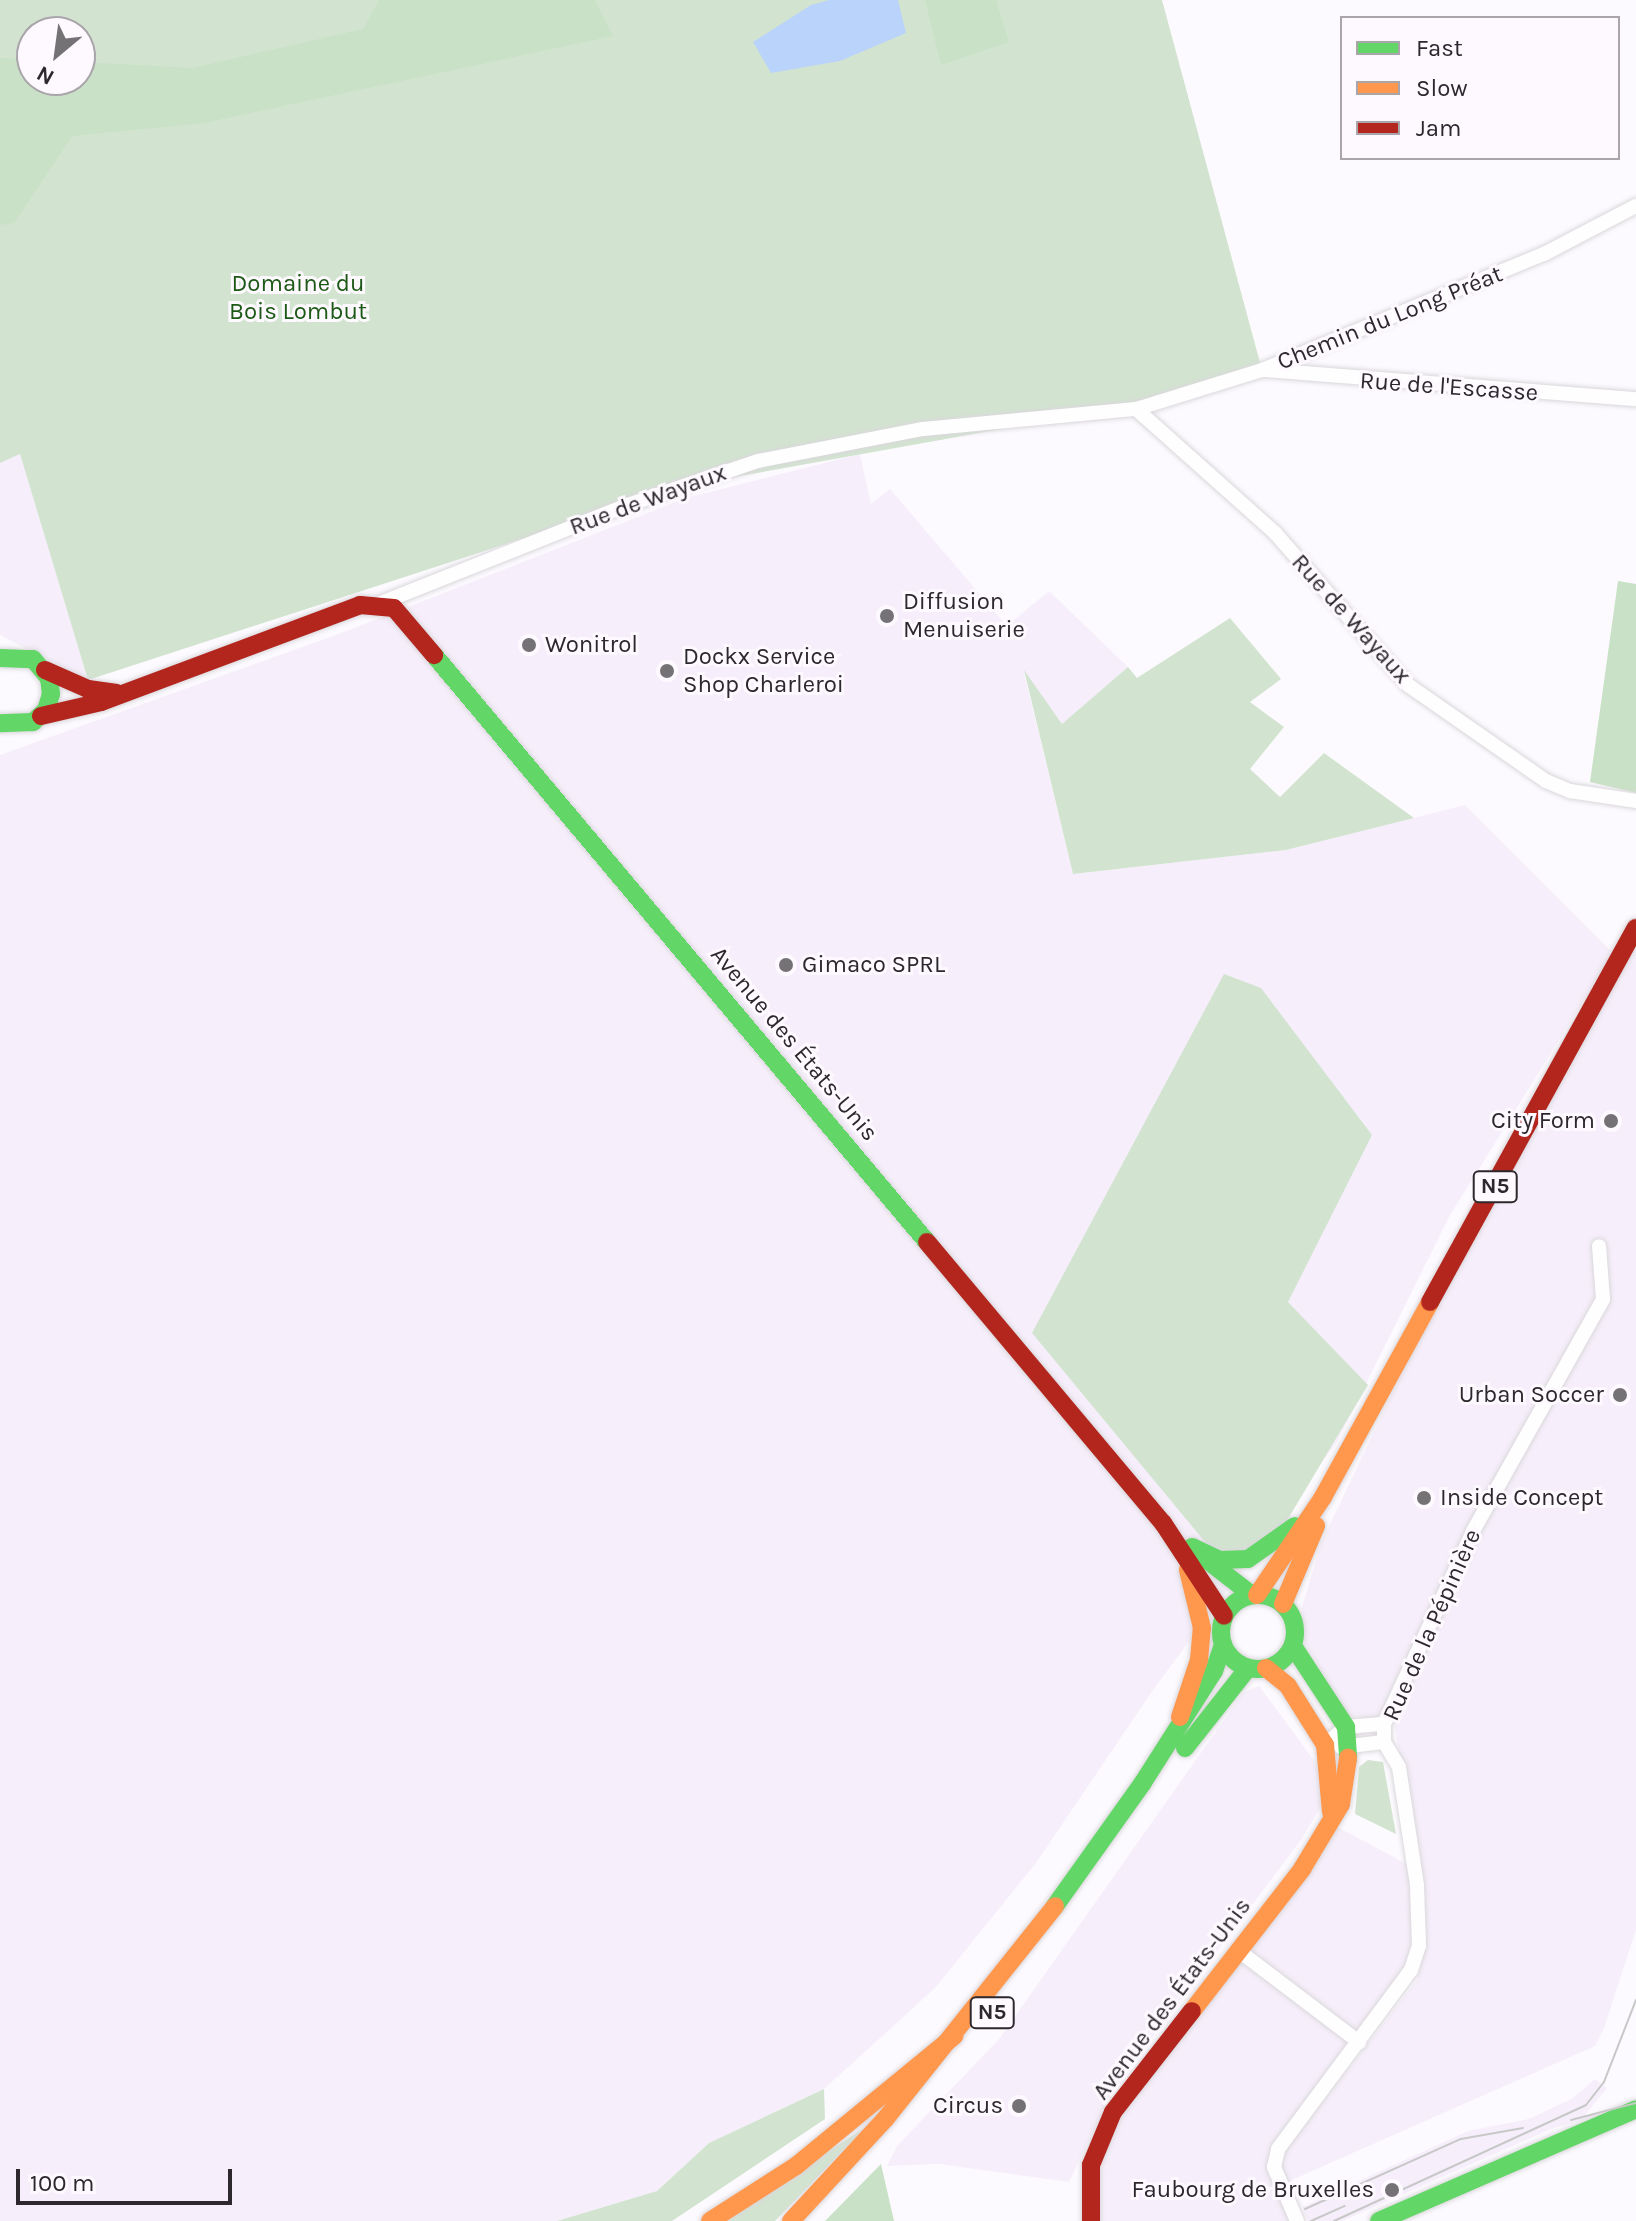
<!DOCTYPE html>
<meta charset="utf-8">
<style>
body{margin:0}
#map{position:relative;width:1636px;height:2221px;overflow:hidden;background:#fcfafe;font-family:Karla,sans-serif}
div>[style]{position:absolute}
.built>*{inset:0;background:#f6effb}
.green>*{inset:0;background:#d2e4d0}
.forest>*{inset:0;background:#c9e1c6}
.water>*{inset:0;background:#bad3fa}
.roads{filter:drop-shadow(0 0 2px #dad7db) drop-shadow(0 0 2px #dad7db)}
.street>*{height:14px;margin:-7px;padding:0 7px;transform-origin:7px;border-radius:7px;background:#fffeff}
.fast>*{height:18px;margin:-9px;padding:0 9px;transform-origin:9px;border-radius:9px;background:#63d668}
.fast>.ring{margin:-9px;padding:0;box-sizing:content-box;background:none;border:18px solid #63d668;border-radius:50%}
.slow>*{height:18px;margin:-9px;padding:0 9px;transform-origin:9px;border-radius:9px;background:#ff974d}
.jam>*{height:18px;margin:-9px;padding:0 9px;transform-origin:9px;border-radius:9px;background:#b3261e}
.tram>*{height:2px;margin:-1px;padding:0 1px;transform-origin:1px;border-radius:1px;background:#c8c8c8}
.dots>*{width:22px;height:22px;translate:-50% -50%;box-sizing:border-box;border:4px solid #fdf9ff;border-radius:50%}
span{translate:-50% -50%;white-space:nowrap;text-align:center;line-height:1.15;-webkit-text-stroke:6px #fdf9ff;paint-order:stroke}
.shield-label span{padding:2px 6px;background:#fdf9ff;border:2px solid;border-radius:6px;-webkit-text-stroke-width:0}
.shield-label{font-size:22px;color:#2c282d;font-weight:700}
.park-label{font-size:24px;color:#1d5916}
.street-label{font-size:24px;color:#2c282d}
.poi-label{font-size:24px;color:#2c282d}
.left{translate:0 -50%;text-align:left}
.right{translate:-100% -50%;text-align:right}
.legend{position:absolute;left:1340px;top:16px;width:280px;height:144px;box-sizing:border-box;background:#fdf9ff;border:2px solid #a9a5ab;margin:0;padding:10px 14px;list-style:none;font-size:24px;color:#2c282d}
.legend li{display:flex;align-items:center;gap:16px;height:40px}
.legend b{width:40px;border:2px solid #a9a5ab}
.north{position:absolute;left:16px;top:16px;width:80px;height:80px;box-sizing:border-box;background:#fdf9ff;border:2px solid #a9a5ab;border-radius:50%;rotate:209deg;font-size:22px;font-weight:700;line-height:32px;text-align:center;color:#2c282d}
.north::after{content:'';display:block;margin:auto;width:28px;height:36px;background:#757276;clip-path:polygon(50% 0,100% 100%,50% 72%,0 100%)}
.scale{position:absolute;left:16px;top:2169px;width:216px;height:36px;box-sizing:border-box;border:4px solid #2c282d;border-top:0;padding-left:10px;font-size:24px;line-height:28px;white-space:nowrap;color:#2c282d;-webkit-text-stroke:6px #fdf9ff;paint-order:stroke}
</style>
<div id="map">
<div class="built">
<i style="clip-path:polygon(20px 453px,88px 680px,0 635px,0 463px)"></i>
<i style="clip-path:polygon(860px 454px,871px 504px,890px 489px,1007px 626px,1049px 591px,1128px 667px,1062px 725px,1024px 673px,1073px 874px,1286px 850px,1465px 805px,1613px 953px,1449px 1217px,1337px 1442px,1153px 1690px,1036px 1863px,935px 1988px,824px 2089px,709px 2143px,657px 2191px,557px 2221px,0 2221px,0 755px,347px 631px,686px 498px)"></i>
<i style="clip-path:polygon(1636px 929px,1636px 1930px,1604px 2028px,1595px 2046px,1285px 2183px,1296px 2221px,1093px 2221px,1090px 2175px,1128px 2082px,1336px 1826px,1414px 1868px,1419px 1936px,1401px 1983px,1289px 2146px,1417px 1980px,1427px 1936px,1394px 1721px,1348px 1716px,1303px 1639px,1302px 1607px,1321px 1543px,1415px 1346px)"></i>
<i style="clip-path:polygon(1259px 1686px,1319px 1767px,1322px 1805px,1301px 1840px,1114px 2088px,1069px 2182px,939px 2164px,887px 2166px,897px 2146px,999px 2039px,1243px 1693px)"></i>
<i style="clip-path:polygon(1595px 2079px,1607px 2088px,1585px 2115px,1601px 2115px,1551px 2129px,1342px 2221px,1308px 2221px,1302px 2207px,1468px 2131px,1529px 2119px,1573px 2098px)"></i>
</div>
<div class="green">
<i style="clip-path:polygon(evenodd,0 0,1162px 0,1262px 370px,1119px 408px,684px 486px,88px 680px,20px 454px,0 463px,0 0,32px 32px,80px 32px,80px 80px,32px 80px,32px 32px)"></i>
<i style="clip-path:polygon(1230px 618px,1281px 679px,1250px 702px,1284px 727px,1250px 769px,1280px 797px,1324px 753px,1414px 818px,1286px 850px,1073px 874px,1024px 670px,1062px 724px,1128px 667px,1137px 678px)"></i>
<i style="clip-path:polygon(1224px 974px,1261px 988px,1372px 1135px,1288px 1302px,1368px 1385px,1270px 1549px,1220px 1560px,1032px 1333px)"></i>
<i style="clip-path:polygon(1368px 1760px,1383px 1762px,1396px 1834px,1355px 1814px,1359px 1767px)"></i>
<i style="clip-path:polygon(824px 2089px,825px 2119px,672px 2221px,557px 2221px,657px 2191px,709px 2143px)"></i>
<i style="clip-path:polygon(866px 2127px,775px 2221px,718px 2221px)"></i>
</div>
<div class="forest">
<i style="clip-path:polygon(379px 0,595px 0,613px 36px,204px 123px,72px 136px,14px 223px,0 225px,0 58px,32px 59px,32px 80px,80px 80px,80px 62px,192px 68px,363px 29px)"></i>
<i style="clip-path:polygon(925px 0,996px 0,1009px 42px,941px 65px)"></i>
<i style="clip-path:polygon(1618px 581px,1636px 584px,1636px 793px,1590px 782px)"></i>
<i style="clip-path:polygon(881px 2164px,894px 2221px,825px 2221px)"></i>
</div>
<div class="water">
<i style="clip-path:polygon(829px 0,898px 0,906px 33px,840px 61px,771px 73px,753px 42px,811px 5px)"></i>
</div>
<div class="roads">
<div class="street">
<i style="left:1266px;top:370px;width:371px;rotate:4.5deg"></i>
<i style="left:1136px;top:409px;width:186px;rotate:41.7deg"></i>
<i style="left:1275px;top:533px;width:202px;rotate:48.8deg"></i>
<i style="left:1408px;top:685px;width:168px;rotate:34.8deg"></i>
<i style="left:1546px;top:781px;width:26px;rotate:23deg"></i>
<i style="left:1570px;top:791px;width:67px;rotate:8.6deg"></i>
<i style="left:381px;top:603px;width:263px;rotate:-21.7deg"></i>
<i style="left:625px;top:506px;width:140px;rotate:-18.7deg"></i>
<i style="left:758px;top:461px;width:168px;rotate:-11deg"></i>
<i style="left:923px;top:429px;width:214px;rotate:-5.4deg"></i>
<i style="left:1136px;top:409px;width:132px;rotate:-17.2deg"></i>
<i style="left:1262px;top:370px;width:305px;rotate:-22.4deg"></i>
<i style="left:1544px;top:254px;width:104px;rotate:-27.6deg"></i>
<i style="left:1325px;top:1745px;width:28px;rotate:-41deg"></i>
<i style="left:1346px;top:1727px;width:38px;rotate:-5deg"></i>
<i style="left:1341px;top:1747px;width:43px;rotate:-6.6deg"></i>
<i style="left:1239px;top:1951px;width:151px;rotate:37.2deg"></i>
<i style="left:1297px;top:2221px;width:59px;rotate:-113.1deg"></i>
<i style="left:1274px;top:2167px;width:18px;rotate:-77deg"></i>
<i style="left:1278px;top:2149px;width:223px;rotate:-53.4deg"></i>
<i style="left:1411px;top:1970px;width:25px;rotate:-72deg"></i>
<i style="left:1419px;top:1946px;width:61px;rotate:-91.9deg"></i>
<i style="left:1417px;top:1885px;width:119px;rotate:-98.7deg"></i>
<i style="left:1399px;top:1767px;width:29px;rotate:-121deg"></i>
<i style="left:1384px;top:1742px;width:18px;rotate:-90deg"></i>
<i style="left:1384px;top:1724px;width:213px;rotate:-65.2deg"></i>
<i style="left:1473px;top:1531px;width:266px;rotate:-60.7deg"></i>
<i style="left:1603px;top:1299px;width:53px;rotate:-94.3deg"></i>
</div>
<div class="fast">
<i style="left:434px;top:655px;width:767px;rotate:49.97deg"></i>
<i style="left:0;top:658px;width:33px;rotate:2deg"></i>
<i style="left:33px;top:659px;width:25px;rotate:50deg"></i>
<i style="left:49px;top:678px;width:16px;rotate:83deg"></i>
<i style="left:51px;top:694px;width:17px;rotate:107deg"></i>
<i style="left:46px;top:710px;width:18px;rotate:137deg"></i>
<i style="left:33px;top:722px;width:33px;rotate:178deg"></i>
<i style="left:1192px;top:1547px;width:31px;rotate:25deg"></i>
<i style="left:1220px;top:1560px;width:28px;rotate:-2deg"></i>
<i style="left:1248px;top:1559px;width:57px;rotate:-35.1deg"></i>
<i style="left:1203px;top:1557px;width:62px;rotate:37.8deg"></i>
<i class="ring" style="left:1221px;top:1595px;width:56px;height:56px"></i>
<i style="left:1293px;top:1646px;width:97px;rotate:56.8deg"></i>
<i style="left:1346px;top:1727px;width:31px;rotate:86deg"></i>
<i style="left:1185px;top:1748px;width:102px;rotate:-51.8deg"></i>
<i style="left:1055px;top:1906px;width:150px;rotate:-54.5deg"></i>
<i style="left:1142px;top:1784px;width:134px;rotate:-57.5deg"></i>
<i style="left:1214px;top:1671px;width:28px;rotate:-71deg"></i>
<i style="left:1379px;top:2221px;width:280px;rotate:-23.5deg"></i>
</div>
<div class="slow">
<i style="left:1257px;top:1595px;width:118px;rotate:-56deg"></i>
<i style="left:1323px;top:1497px;width:222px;rotate:-61.2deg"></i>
<i style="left:1283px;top:1604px;width:85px;rotate:-67.1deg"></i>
<i style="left:1266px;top:1668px;width:28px;rotate:39deg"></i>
<i style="left:1288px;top:1686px;width:70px;rotate:57.9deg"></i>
<i style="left:1325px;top:1745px;width:67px;rotate:84.9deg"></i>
<i style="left:1180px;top:1717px;width:60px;rotate:-71.6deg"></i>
<i style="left:1199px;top:1660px;width:32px;rotate:-85deg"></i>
<i style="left:1202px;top:1628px;width:60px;rotate:-103.6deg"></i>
<i style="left:1192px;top:2011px;width:180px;rotate:-52.2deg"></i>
<i style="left:1302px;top:1869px;width:76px;rotate:-59deg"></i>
<i style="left:1341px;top:1804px;width:47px;rotate:-81.3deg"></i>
<i style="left:710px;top:2221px;width:102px;rotate:-32.6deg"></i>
<i style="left:796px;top:2166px;width:205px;rotate:-39.4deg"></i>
<i style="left:791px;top:2221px;width:140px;rotate:-47.3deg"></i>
<i style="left:886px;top:2118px;width:271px;rotate:-51.4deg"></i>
</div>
<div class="jam">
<i style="left:45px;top:670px;width:47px;rotate:23.8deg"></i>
<i style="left:88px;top:689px;width:29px;rotate:8deg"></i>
<i style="left:41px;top:716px;width:62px;rotate:-13.1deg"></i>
<i style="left:101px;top:702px;width:277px;rotate:-20.5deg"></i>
<i style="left:360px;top:605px;width:34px;rotate:5deg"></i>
<i style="left:394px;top:608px;width:62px;rotate:49.6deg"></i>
<i style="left:927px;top:1242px;width:367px;rotate:50deg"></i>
<i style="left:1163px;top:1523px;width:111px;rotate:56.7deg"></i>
<i style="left:1430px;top:1302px;width:427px;rotate:-61.2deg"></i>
<i style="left:1091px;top:2221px;width:56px;rotate:-90deg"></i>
<i style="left:1091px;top:2165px;width:57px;rotate:-67.5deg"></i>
<i style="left:1113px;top:2112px;width:128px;rotate:-52deg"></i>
</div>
</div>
<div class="tram">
<i style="left:1571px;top:2120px;width:67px;rotate:-14.7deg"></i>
<i style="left:1305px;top:2209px;width:171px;rotate:-24.2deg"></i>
<i style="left:1461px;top:2139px;width:63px;rotate:-10.1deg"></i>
<i style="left:1311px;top:2221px;width:37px;rotate:-24deg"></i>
<i style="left:1334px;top:2221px;width:277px;rotate:-24.7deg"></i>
<i style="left:1586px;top:2105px;width:29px;rotate:-52deg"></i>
<i style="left:1604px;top:2082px;width:88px;rotate:-68.7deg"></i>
</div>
<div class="dots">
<i style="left:887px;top:616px;background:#757276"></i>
<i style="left:529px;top:645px;background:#757276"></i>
<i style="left:667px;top:671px;background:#757276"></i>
<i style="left:786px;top:965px;background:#757276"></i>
<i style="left:1611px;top:1121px;background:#757276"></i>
<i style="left:1620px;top:1395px;background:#757276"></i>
<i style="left:1424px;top:1498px;background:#757276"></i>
<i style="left:1019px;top:2106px;background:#757276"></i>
<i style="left:1392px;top:2190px;background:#757276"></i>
</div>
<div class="shield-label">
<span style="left:1495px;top:1187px">N5</span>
<span style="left:992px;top:2013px">N5</span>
</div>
<div class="park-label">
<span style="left:298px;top:298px">Domaine du<br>Bois Lombut</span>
</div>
<div class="street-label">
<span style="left:1390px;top:318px;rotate:-22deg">Chemin du Long Préat</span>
<span style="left:1449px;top:387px;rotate:4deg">Rue de l'Escasse</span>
<span style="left:648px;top:500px;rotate:-20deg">Rue de Wayaux</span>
<span style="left:1351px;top:619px;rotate:48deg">Rue de Wayaux</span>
<span style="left:794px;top:1044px;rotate:50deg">Avenue des États-Unis</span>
<span style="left:1432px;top:1625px;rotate:-66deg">Rue de la Pépinière</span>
<span style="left:1172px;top:1999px;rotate:-53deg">Avenue des États-Unis</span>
</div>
<div class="poi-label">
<span class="left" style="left:903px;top:616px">Diffusion<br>Menuiserie</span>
<span class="left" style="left:545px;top:645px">Wonitrol</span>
<span class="left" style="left:683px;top:671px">Dockx Service<br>Shop Charleroi</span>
<span class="left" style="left:802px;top:965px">Gimaco SPRL</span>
<span class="right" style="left:1595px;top:1121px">City Form</span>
<span class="right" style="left:1604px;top:1395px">Urban Soccer</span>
<span class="left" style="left:1440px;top:1498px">Inside Concept</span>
<span class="right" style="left:1003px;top:2106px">Circus</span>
<span class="right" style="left:1374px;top:2190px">Faubourg de Bruxelles</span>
</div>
<ul class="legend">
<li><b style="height:10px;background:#63d668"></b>Fast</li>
<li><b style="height:10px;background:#ff974d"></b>Slow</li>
<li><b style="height:10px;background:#b3261e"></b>Jam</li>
</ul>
<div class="north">N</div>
<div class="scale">100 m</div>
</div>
